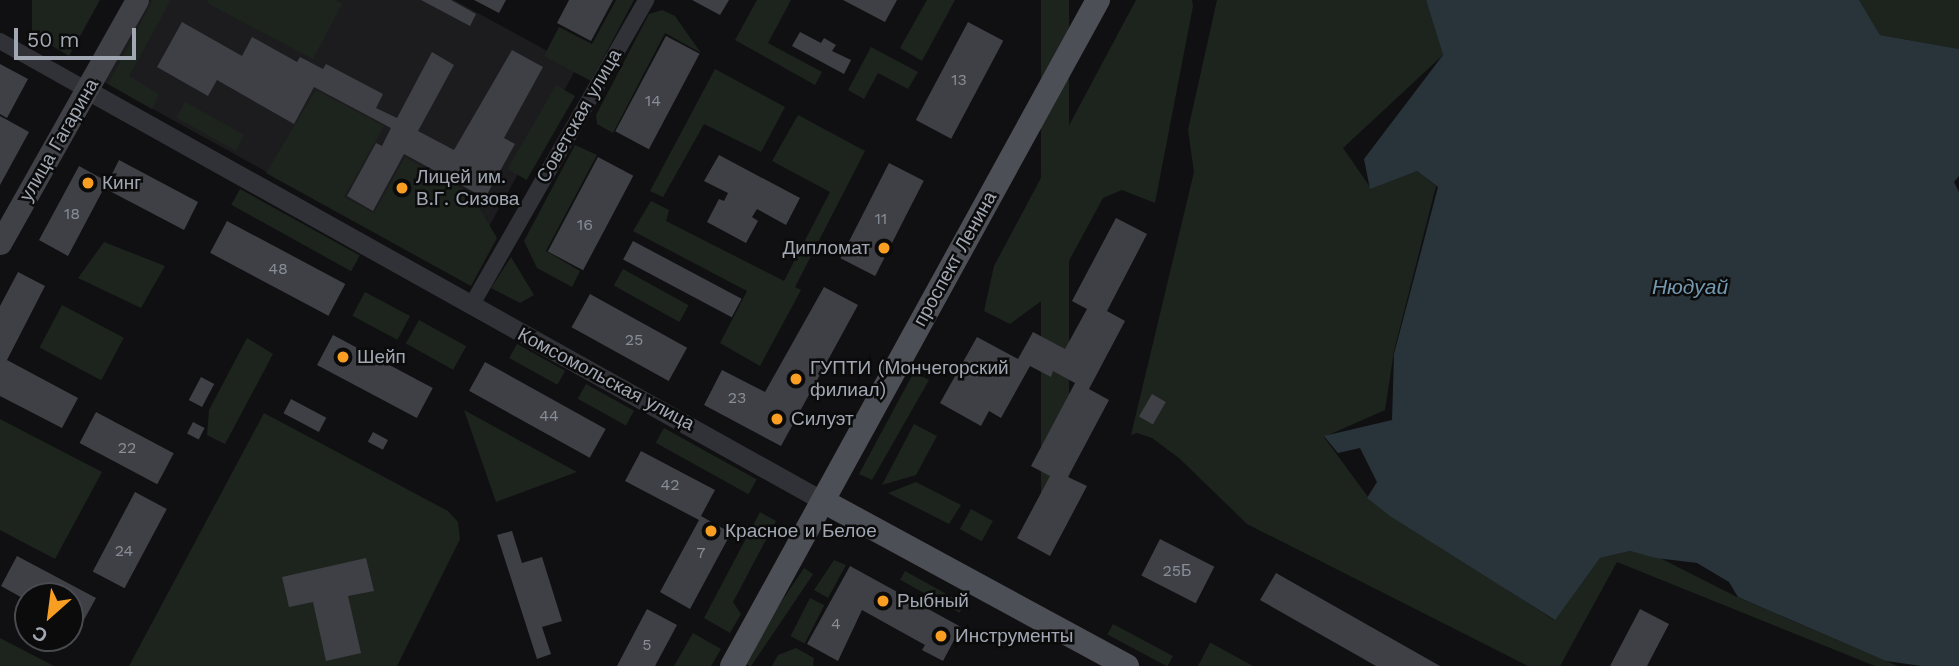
<!DOCTYPE html>
<meta charset="utf-8">
<style>
body{margin:0}
#map{position:relative;width:1959px;height:666px;overflow:hidden;background:#101012;font-family:"Work Sans",sans-serif}
div>[style]{position:absolute}
.built>*{inset:0;background:#1c1c1f}
.green>*{inset:0;background:#1c241d;transform-origin:0 0}
.water>*{inset:0;background:#29343a}
.building>*{inset:0;background:#3f4045;transform-origin:0 0}
.minor>*{height:16px;margin:-8px;padding:0 8px;transform-origin:8px;border-radius:8px;background:#313237}
.tertiary>*{height:19px;margin:-9.5px;padding:0 9.5px;transform-origin:9.5px;border-radius:9.5px;background:#313237}
.secondary>*{height:23px;margin:-11.5px;padding:0 11.5px;transform-origin:11.5px;border-radius:11.5px;background:#3f4147}
.primary>*{height:24px;margin:-12px;padding:0 12px;transform-origin:12px;border-radius:12px;background:#4d4f56}
.dots>*{width:19px;height:19px;translate:-50% -50%;box-sizing:border-box;border:4px solid #0b0b0c;border-radius:50%}
span{translate:-50% -50%;white-space:nowrap;text-align:center;line-height:1.15;-webkit-text-stroke:5px #0b0b0c;paint-order:stroke}
.number-label{font-size:16px;color:#888e98}
.number-label span{-webkit-text-stroke-width:0}
.street-label{font-size:19px;color:#a1a8b3}
.poi-label{font-size:19px;color:#a1a8b3}
.left{translate:0 -50%;text-align:left}
.right{translate:-100% -50%;text-align:right}
.water-label{font-size:21px;color:#7599b0;font-style:italic}
.north{position:absolute;left:14px;top:582px;width:70px;height:70px;box-sizing:border-box;background:#0b0b0c;border:2px solid #474a4f;border-radius:50%;rotate:208deg;font-size:19px;font-weight:700;line-height:28px;text-align:center;color:#a1a8b3}
.north::after{content:'';display:block;margin:auto;width:24px;height:32px;background:#f89e22;clip-path:polygon(50% 0,100% 100%,50% 72%,0 100%)}
.scale{position:absolute;left:14px;top:28px;width:122px;height:32px;box-sizing:border-box;border:4px solid #a1a8b3;border-top:0;padding-left:9px;font-size:21px;line-height:24px;white-space:nowrap;color:#a1a8b3;-webkit-text-stroke:5px #0b0b0c;paint-order:stroke}
</style>
<div id="map">
<div class="built">
<i style="clip-path:polygon(150px 0,454px 0,577px 67px,460px 279px,104px 82px)"></i>
</div>
<div class="green">
<i style="clip-path:polygon(32px 0,100px 0,69px 56px,32px 34px)"></i>
<i style="clip-path:polygon(153px 0,171px 0,129px 76px,159px 94px,152px 109px,108px 84px)"></i>
<i style="clip-path:polygon(208px 0,334px 0,342px 4px,313px 59px,207px 3px)"></i>
<i style="clip-path:polygon(616px 0,634px 0,591px 81px,544px 56px,559px 27px,592px 44px)"></i>
<i style="clip-path:polygon(757px 0,791px 0,768px 43px,822px 72px,815px 85px,735px 40px)"></i>
<i style="clip-path:polygon(927px 0,955px 0,922px 61px,900px 48px)"></i>
<i style="left:1041px;top:0;width:28px;height:495px"></i>
<i style="clip-path:polygon(1136px 0,1192px 0,1193px 6px,1155px 203px,1122px 190px,1103px 198px,1051px 294px,1010px 324px,984px 311px,994px 266px)"></i>
<i style="clip-path:polygon(1217px 0,1426px 0,1443px 55px,1343px 148px,1370px 187px,1417px 171px,1436px 186px,1394px 351px,1385px 410px,1324px 437px,1371px 501px,1554px 620px,1600px 558px,1630px 551px,1658px 557px,1735px 596px,1898px 666px,1875px 666px,1617px 562px,1560px 666px,1528px 666px,1247px 524px,1179px 458px,1152px 438px,1137px 433px,1131px 435px,1194px 172px,1188px 130px)"></i>
<i style="clip-path:polygon(1859px 0,1959px 0,1959px 49px,1880px 35px)"></i>
<i style="clip-path:polygon(662px 10px,675px 16px,701px 53px,665px 33px,613px 133px,597px 124px,596px 115px,649px 14px)"></i>
<i style="clip-path:polygon(871px 47px,918px 72px,908px 89px,878px 73px,864px 99px,848px 90px)"></i>
<i style="clip-path:polygon(715px 69px,785px 107px,761px 152px,704px 124px,663px 197px,650px 191px)"></i>
<i style="left:556px;top:85px;width:22px;height:97px;rotate:30deg"></i>
<i style="clip-path:polygon(316px 90px,384px 126px,344px 197px,374px 213px,405px 157px,471px 194px,497px 238px,471px 286px,266px 173px)"></i>
<i style="left:185px;top:102px;width:68px;height:18px;rotate:29deg"></i>
<i style="clip-path:polygon(798px 115px,865px 151px,795px 287px,801px 290px,760px 366px,720px 343px,747px 291px,633px 231px,651px 201px,669px 210px,666px 221px,784px 281px,830px 192px,772px 161px)"></i>
<i style="clip-path:polygon(575px 145px,597px 155px,546px 251px,580px 271px,572px 287px,537px 268px,524px 241px)"></i>
<i style="left:240px;top:189px;width:137px;height:18px;rotate:29deg"></i>
<i style="clip-path:polygon(104px 242px,165px 266px,141px 308px,78px 278px)"></i>
<i style="clip-path:polygon(511px 257px,534px 295px,520px 303px,491px 288px)"></i>
<i style="left:623px;top:269px;width:75px;height:19px;rotate:29deg"></i>
<i style="left:365px;top:292px;width:51px;height:27px;rotate:28deg"></i>
<i style="left:62px;top:305px;width:70px;height:48px;rotate:28deg"></i>
<i style="left:419px;top:320px;width:54px;height:27px;rotate:29deg"></i>
<i style="clip-path:polygon(247px 338px,273px 354px,225px 444px,207px 435px,209px 410px)"></i>
<i style="left:517px;top:344px;width:55px;height:16px;rotate:29deg"></i>
<i style="clip-path:polygon(914px 372px,929px 380px,872px 480px,859px 474px)"></i>
<i style="left:586px;top:384px;width:55px;height:17px;rotate:29deg"></i>
<i style="clip-path:polygon(464px 410px,577px 472px,496px 502px)"></i>
<i style="clip-path:polygon(264px 413px,448px 511px,458px 522px,460px 539px,397px 666px,129px 666px)"></i>
<i style="clip-path:polygon(0 419px,102px 472px,55px 559px,0 530px)"></i>
<i style="clip-path:polygon(914px 424px,937px 436px,916px 475px,882px 485px)"></i>
<i style="left:664px;top:428px;width:106px;height:17px;rotate:29deg"></i>
<i style="clip-path:polygon(916px 482px,961px 505px,949px 524px,888px 493px)"></i>
<i style="left:971px;top:509px;width:25px;height:23px;rotate:29deg"></i>
<i style="clip-path:polygon(760px 512px,776px 521px,733px 602px,741px 614px,730px 633px,704px 618px)"></i>
<i style="clip-path:polygon(834px 560px,846px 565px,828px 598px,814px 590px)"></i>
<i style="left:804px;top:568px;width:11px;height:112px;rotate:34deg"></i>
<i style="left:905px;top:571px;width:68px;height:10px;rotate:29deg"></i>
<i style="left:810px;top:598px;width:16px;height:43px;rotate:27deg"></i>
<i style="left:1113px;top:624px;width:68px;height:12px;rotate:28deg"></i>
<i style="clip-path:polygon(693px 633px,721px 649px,711px 666px,674px 666px)"></i>
<i style="clip-path:polygon(0 638px,54px 666px,0 666px)"></i>
<i style="clip-path:polygon(1210px 643px,1211px 643px,1253px 666px,1198px 666px)"></i>
<i style="clip-path:polygon(796px 648px,814px 658px,813px 666px,772px 666px,778px 655px)"></i>
</div>
<div class="water">
<i style="clip-path:polygon(1426px 0,1859px 0,1880px 35px,1959px 49px,1959px 176px,1954px 182px,1959px 192px,1959px 666px,1922px 666px,1886px 661px,1738px 597px,1729px 582px,1697px 563px,1656px 558px,1630px 551px,1600px 558px,1555px 620px,1390px 516px,1367px 498px,1377px 482px,1360px 448px,1338px 453px,1324px 436px,1392px 420px,1394px 354px,1438px 187px,1417px 171px,1370px 189px,1364px 159px,1443px 55px)"></i>
</div>
<div class="building">
<i style="clip-path:polygon(421px 0,451px 0,476px 14px,470px 26px)"></i>
<i style="clip-path:polygon(474px 0,506px 0,499px 13px)"></i>
<i style="clip-path:polygon(569px 0,613px 0,591px 41px,557px 23px)"></i>
<i style="clip-path:polygon(692px 0,729px 0,720px 15px)"></i>
<i style="clip-path:polygon(843px 0,897px 0,885px 22px)"></i>
<i style="clip-path:polygon(182px 22px,242px 56px,252px 37px,297px 62px,300px 57px,323px 69px,326px 64px,383px 94px,376px 108px,397px 118px,432px 52px,454px 65px,418px 131px,454px 150px,512px 50px,543px 67px,504px 138px,515px 144px,485px 198px,404px 154px,373px 211px,347px 196px,376px 143px,382px 146px,391px 128px,314px 87px,294px 124px,217px 80px,208px 96px,157px 67px)"></i>
<i style="left:968px;top:22px;width:40px;height:111px;rotate:28deg"></i>
<i style="clip-path:polygon(800px 32px,821px 43px,824px 38px,836px 45px,832px 51px,851px 60px,844px 74px,792px 46px)"></i>
<i style="left:666px;top:36px;width:38px;height:108px;rotate:28deg"></i>
<i style="clip-path:polygon(0 64px,28px 79px,7px 118px,0 114px)"></i>
<i style="clip-path:polygon(0 116px,29px 132px,0 185px)"></i>
<i style="clip-path:polygon(719px 155px,800px 198px,786px 225px,757px 209px,752px 217px,758px 221px,746px 243px,707px 222px,719px 199px,724px 201px,728px 193px,704px 181px)"></i>
<i style="left:598px;top:157px;width:40px;height:107px;rotate:28deg"></i>
<i style="clip-path:polygon(119px 160px,198px 202px,184px 230px,104px 188px,68px 256px,39px 240px,79px 166px,108px 182px)"></i>
<i style="left:889px;top:163px;width:39px;height:107px;rotate:27deg"></i>
<i style="clip-path:polygon(1116px 218px,1147px 234px,1107px 311px,1125px 321px,1089px 389px,1109px 400px,1068px 477px,1087px 486px,1050px 556px,1017px 538px,1050px 476px,1031px 466px,1075px 383px,1053px 371px,1051px 377px,1030px 366px,1001px 418px,989px 411px,981px 426px,940px 403px,977px 337px,1018px 359px,1033px 332px,1065px 349px,1087px 309px,1072px 301px)"></i>
<i style="left:227px;top:221px;width:134px;height:36px;rotate:28deg"></i>
<i style="left:633px;top:241px;width:123px;height:21px;rotate:28deg"></i>
<i style="clip-path:polygon(18px 272px,45px 286px,7px 360px,78px 398px,62px 428px,0 396px,0 306px)"></i>
<i style="clip-path:polygon(824px 287px,858px 305px,781px 446px,704px 405px,722px 370px,765px 392px)"></i>
<i style="left:590px;top:294px;width:111px;height:38px;rotate:29deg"></i>
<i style="left:333px;top:335px;width:113px;height:34px;rotate:28deg"></i>
<i style="left:485px;top:362px;width:138px;height:33px;rotate:29deg"></i>
<i style="left:201px;top:377px;width:15px;height:26px;rotate:28deg"></i>
<i style="left:1152px;top:394px;width:16px;height:26px;rotate:30deg"></i>
<i style="left:291px;top:399px;width:40px;height:16px;rotate:28deg"></i>
<i style="left:96px;top:412px;width:88px;height:35px;rotate:28deg"></i>
<i style="left:193px;top:422px;width:13px;height:13px;rotate:27deg"></i>
<i style="left:373px;top:432px;width:17px;height:11px;rotate:28deg"></i>
<i style="clip-path:polygon(641px 451px,715px 490px,701px 516px,731px 533px,690px 609px,660px 592px,699px 520px,625px 481px)"></i>
<i style="left:135px;top:492px;width:36px;height:90px;rotate:28deg"></i>
<i style="clip-path:polygon(512px 531px,522px 563px,542px 557px,562px 621px,542px 627px,551px 654px,537px 659px,497px 535px)"></i>
<i style="left:1160px;top:539px;width:61px;height:41px;rotate:27deg"></i>
<i style="clip-path:polygon(17px 556px,96px 598px,79px 629px,70px 624px,70px 596px,28px 596px,28px 601px,1px 586px)"></i>
<i style="clip-path:polygon(366px 558px,374px 591px,348px 596px,361px 653px,326px 661px,313px 602px,289px 607px,282px 577px)"></i>
<i style="clip-path:polygon(850px 566px,961px 627px,943px 661px,922px 650px,925px 645px,862px 610px,838px 661px,807px 644px)"></i>
<i style="clip-path:polygon(1276px 573px,1440px 666px,1376px 666px,1260px 600px)"></i>
<i style="clip-path:polygon(647px 609px,677px 625px,655px 666px,617px 666px)"></i>
<i style="clip-path:polygon(1640px 609px,1669px 624px,1647px 666px,1610px 666px)"></i>
</div>
<div class="minor">
<i style="left:0;top:41px;width:100px;rotate:29.4deg"></i>
<i style="left:471px;top:306px;width:353px;rotate:-60.2deg"></i>
</div>
<div class="tertiary">
<i style="left:87px;top:90px;width:843px;rotate:29.18deg"></i>
</div>
<div class="secondary">
<i style="left:0;top:243px;width:279px;rotate:-60.6deg"></i>
</div>
<div class="primary">
<i style="left:823px;top:501px;width:346px;rotate:28.5deg"></i>
<i style="left:732px;top:666px;width:760px;rotate:-61.21deg"></i>
</div>
<div class="dots">
<i style="left:88px;top:183px;background:#f89e22"></i>
<i style="left:402px;top:188px;background:#f89e22"></i>
<i style="left:884px;top:248px;background:#f89e22"></i>
<i style="left:343px;top:357px;background:#f89e22"></i>
<i style="left:796px;top:379px;background:#f89e22"></i>
<i style="left:777px;top:419px;background:#f89e22"></i>
<i style="left:711px;top:531px;background:#f89e22"></i>
<i style="left:883px;top:601px;background:#f89e22"></i>
<i style="left:941px;top:636px;background:#f89e22"></i>
</div>
<div class="number-label">
<span style="left:959px;top:80px">13</span>
<span style="left:653px;top:101px">14</span>
<span style="left:72px;top:214px">18</span>
<span style="left:881px;top:219px">11</span>
<span style="left:585px;top:225px">16</span>
<span style="left:278px;top:269px">48</span>
<span style="left:634px;top:340px">25</span>
<span style="left:737px;top:398px">23</span>
<span style="left:549px;top:416px">44</span>
<span style="left:127px;top:448px">22</span>
<span style="left:670px;top:485px">42</span>
<span style="left:124px;top:551px">24</span>
<span style="left:701px;top:553px">7</span>
<span style="left:1177px;top:571px">25Б</span>
<span style="left:836px;top:624px">4</span>
<span style="left:647px;top:645px">5</span>
</div>
<div class="street-label">
<span style="left:579px;top:116px;rotate:-60deg">Советская улица</span>
<span style="left:59px;top:140px;rotate:-60deg">улица Гагарина</span>
<span style="left:955px;top:259px;rotate:-61deg">проспект Ленина</span>
<span style="left:606px;top:379px;rotate:28deg">Комсомольская улица</span>
</div>
<div class="poi-label">
<span class="left" style="left:416px;top:188px">Лицей им.<br>В.Г. Сизова</span>
<span class="left" style="left:102px;top:183px">Кинг</span>
<span class="right" style="left:870px;top:248px">Дипломат</span>
<span class="left" style="left:357px;top:357px">Шейп</span>
<span class="left" style="left:810px;top:379px">ГУПТИ (Мончегорский<br>филиал)</span>
<span class="left" style="left:791px;top:419px">Силуэт</span>
<span class="left" style="left:725px;top:531px">Красное и Белое</span>
<span class="left" style="left:897px;top:601px">Рыбный</span>
<span class="left" style="left:955px;top:636px">Инструменты</span>
</div>
<div class="water-label">
<span style="left:1690px;top:287px">Нюдуай</span>
</div>
<div class="north">С</div>
<div class="scale">50 m</div>
</div>
